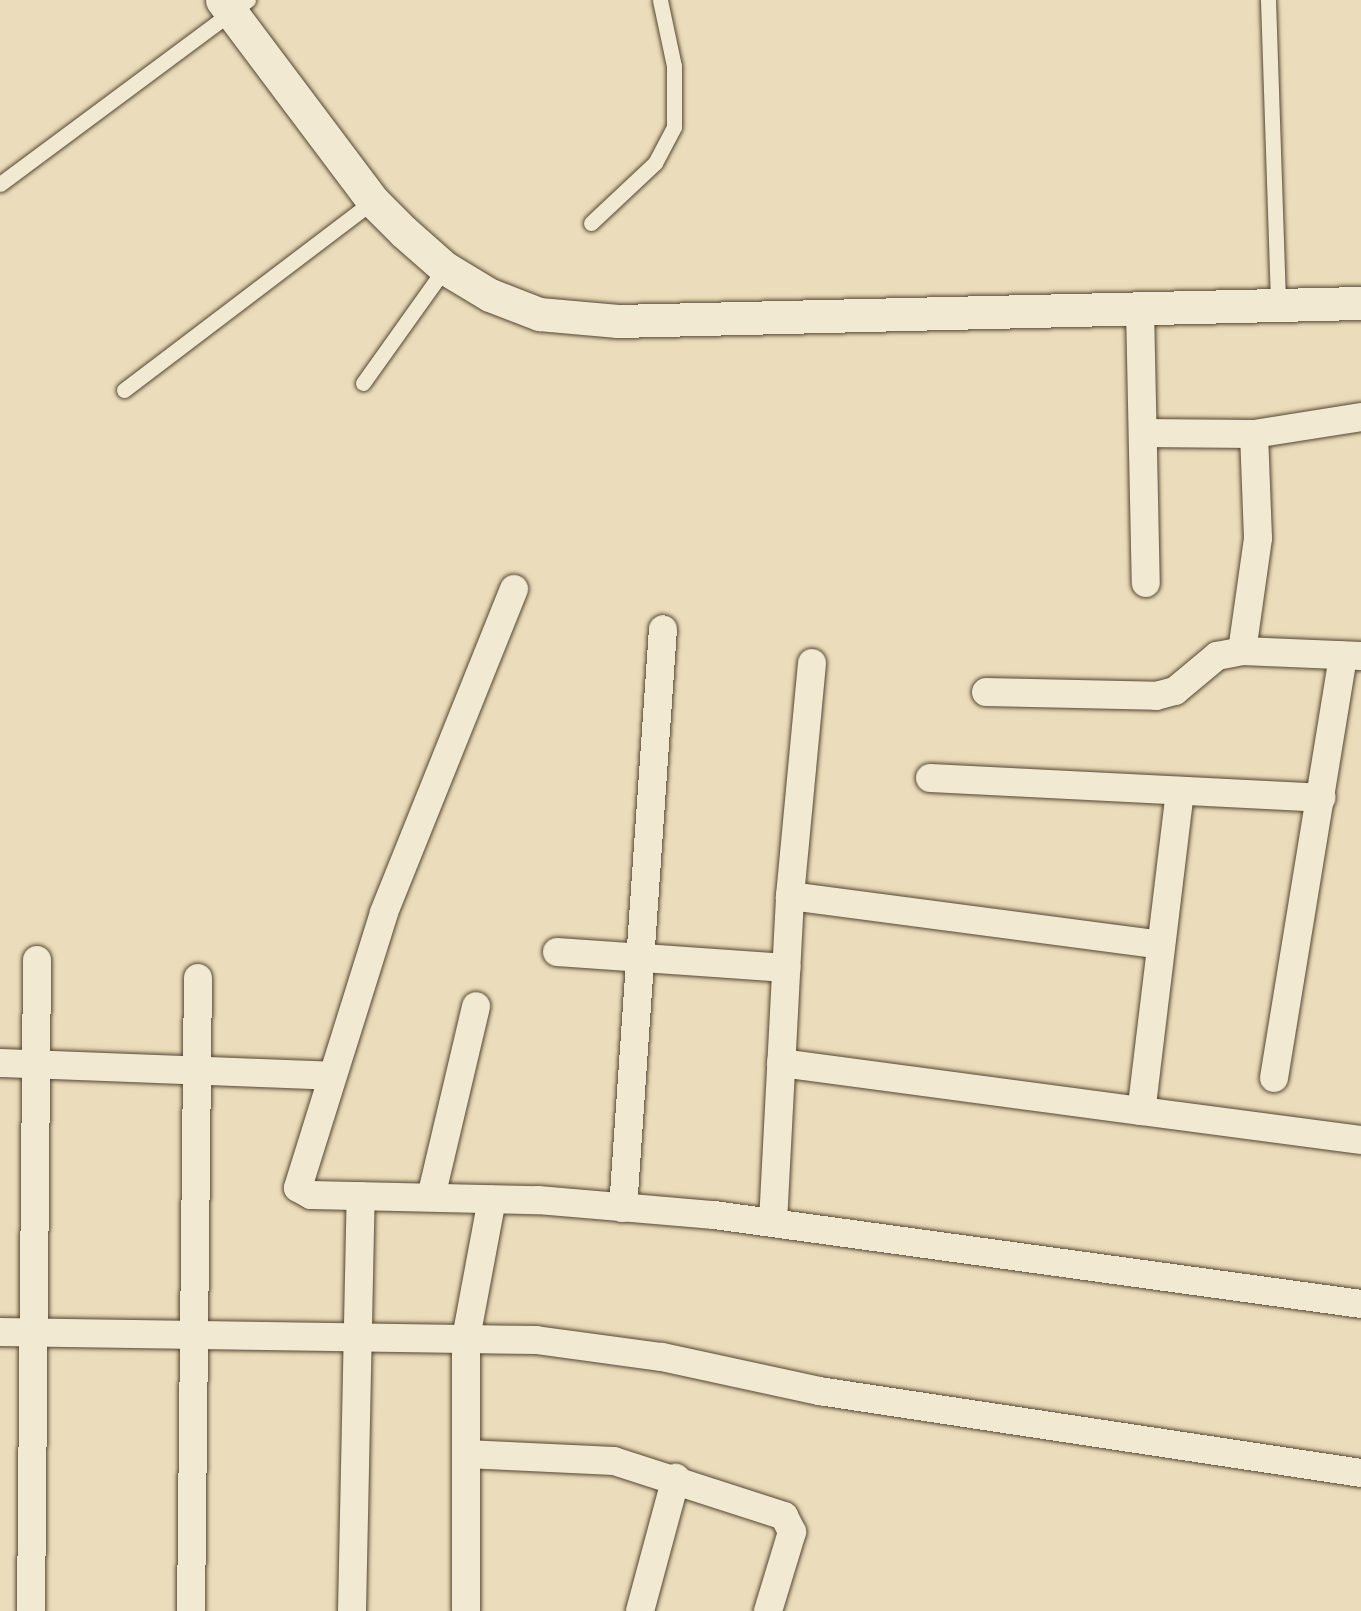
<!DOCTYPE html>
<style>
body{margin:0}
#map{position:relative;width:1361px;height:1611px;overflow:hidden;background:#ebddbb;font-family:"IM FELL DW Pica",serif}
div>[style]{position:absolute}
.roads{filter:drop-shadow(0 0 2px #544631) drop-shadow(0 0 2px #544631)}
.service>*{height:15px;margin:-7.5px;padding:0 7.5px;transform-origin:7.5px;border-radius:7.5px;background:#f2e9d3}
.minor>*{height:28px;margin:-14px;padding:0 14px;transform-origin:14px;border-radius:14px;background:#f2e9d3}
.tertiary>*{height:33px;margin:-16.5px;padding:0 16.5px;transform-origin:16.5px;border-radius:16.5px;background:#f2e9d3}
span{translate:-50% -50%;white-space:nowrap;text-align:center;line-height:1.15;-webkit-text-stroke:5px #f2e9d3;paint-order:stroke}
</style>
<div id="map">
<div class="roads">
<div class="service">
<i style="left:1268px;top:0;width:307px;rotate:88.1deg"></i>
<i style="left:0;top:184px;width:309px;rotate:-36.6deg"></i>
<i style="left:591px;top:223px;width:88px;rotate:-43.2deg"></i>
<i style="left:655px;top:163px;width:41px;rotate:-62.2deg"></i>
<i style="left:674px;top:127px;width:61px;rotate:-90deg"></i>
<i style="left:674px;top:66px;width:67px;rotate:-102deg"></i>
<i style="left:363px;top:383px;width:141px;rotate:-54.5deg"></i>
<i style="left:124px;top:390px;width:313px;rotate:-37.2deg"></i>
</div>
<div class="minor">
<i style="left:1140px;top:308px;width:275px;rotate:88.8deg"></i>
<i style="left:1143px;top:433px;width:111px;rotate:0.5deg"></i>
<i style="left:1254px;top:434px;width:108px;rotate:-9deg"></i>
<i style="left:514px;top:589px;width:349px;rotate:111.9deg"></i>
<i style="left:384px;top:913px;width:288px;rotate:107.4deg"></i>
<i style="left:298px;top:1188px;width:15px;rotate:28deg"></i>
<i style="left:311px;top:1195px;width:227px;rotate:1.3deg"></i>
<i style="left:538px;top:1200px;width:177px;rotate:4.9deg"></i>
<i style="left:714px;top:1215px;width:653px;rotate:7.83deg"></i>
<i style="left:1242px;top:651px;width:114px;rotate:-81.9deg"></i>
<i style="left:1258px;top:538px;width:104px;rotate:-92.2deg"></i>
<i style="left:986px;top:692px;width:170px;rotate:1.3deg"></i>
<i style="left:1156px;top:696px;width:20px;rotate:-15deg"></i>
<i style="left:1175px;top:691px;width:55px;rotate:-39.8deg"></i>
<i style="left:1217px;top:656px;width:25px;rotate:-11deg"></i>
<i style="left:1242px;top:651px;width:119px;rotate:2.4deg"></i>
<i style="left:930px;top:778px;width:392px;rotate:2.9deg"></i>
<i style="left:1180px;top:791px;width:322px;rotate:96.9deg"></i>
<i style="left:1141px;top:1111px;width:222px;rotate:7.5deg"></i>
<i style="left:790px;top:896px;width:374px;rotate:7.5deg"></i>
<i style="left:557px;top:952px;width:230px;rotate:4deg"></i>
<i style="left:0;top:1063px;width:331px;rotate:2.2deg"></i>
<i style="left:781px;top:1063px;width:363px;rotate:7.6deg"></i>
<i style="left:1274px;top:1078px;width:428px;rotate:-80.7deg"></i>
<i style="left:431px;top:1197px;width:196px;rotate:-76.7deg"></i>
<i style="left:623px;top:1208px;width:580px;rotate:-86.05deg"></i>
<i style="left:773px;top:1222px;width:326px;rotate:-87deg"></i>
<i style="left:790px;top:896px;width:234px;rotate:-84.6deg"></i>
<i style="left:0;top:1332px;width:536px;rotate:0.86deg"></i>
<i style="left:536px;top:1340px;width:127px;rotate:7.7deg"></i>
<i style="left:662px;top:1357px;width:161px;rotate:12.2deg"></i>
<i style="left:819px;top:1391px;width:548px;rotate:8.6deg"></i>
<i style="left:466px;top:1454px;width:148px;rotate:2.7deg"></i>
<i style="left:614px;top:1461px;width:179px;rotate:17.9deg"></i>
<i style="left:784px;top:1516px;width:18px;rotate:63deg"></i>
<i style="left:792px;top:1532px;width:83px;rotate:106.9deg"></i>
<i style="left:31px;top:1611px;width:651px;rotate:-89.47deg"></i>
<i style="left:191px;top:1611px;width:633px;rotate:-89.37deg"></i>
<i style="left:352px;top:1611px;width:415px;rotate:-88.8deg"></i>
<i style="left:466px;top:1611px;width:273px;rotate:-90deg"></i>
<i style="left:466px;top:1338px;width:141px;rotate:-79.4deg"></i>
<i style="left:640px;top:1611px;width:138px;rotate:-74.9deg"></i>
</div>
<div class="tertiary">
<i style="left:222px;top:0;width:251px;rotate:53.1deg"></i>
<i style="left:373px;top:201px;width:44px;rotate:45deg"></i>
<i style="left:404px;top:232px;width:55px;rotate:41.3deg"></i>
<i style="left:445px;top:268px;width:52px;rotate:31deg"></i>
<i style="left:490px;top:295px;width:53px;rotate:21.2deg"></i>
<i style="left:539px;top:314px;width:79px;rotate:5.1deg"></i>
<i style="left:618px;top:321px;width:743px;rotate:-1.39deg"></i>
</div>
</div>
</div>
